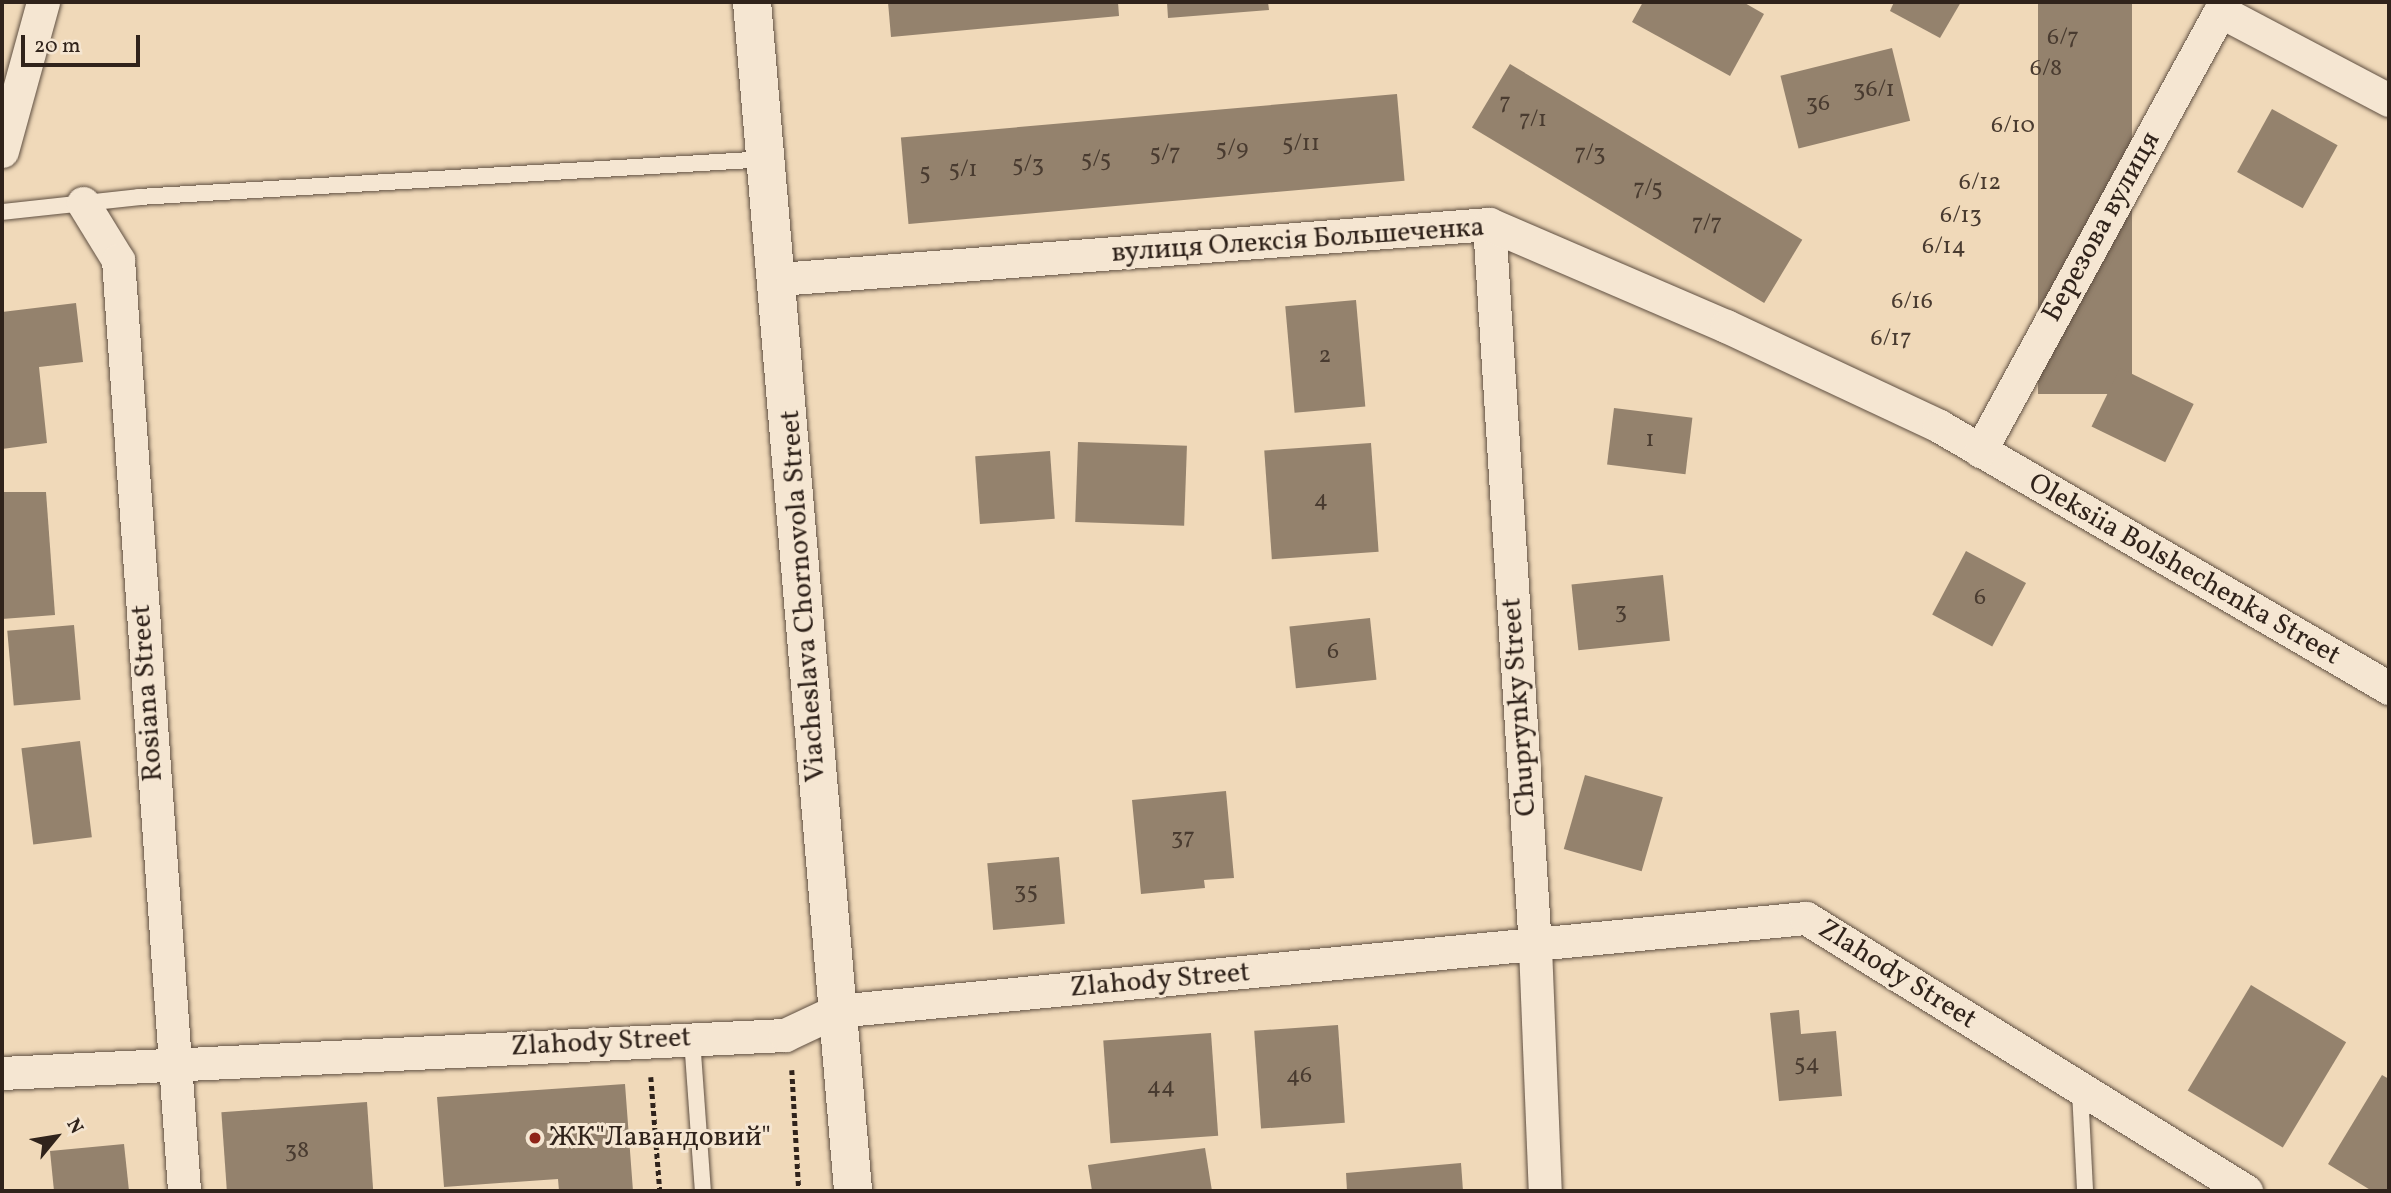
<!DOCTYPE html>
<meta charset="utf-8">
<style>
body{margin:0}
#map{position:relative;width:2391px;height:1193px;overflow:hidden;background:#f0d9b9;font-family:Vollkorn,serif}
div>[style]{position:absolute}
.building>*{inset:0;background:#94826d;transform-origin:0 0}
.path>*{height:4.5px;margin-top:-2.25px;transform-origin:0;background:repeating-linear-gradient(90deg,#30231b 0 5px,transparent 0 8.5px)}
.roads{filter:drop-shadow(0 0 2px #605042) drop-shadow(0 0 2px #605042)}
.lane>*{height:16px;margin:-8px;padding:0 8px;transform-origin:8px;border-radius:8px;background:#f5e6d2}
.street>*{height:33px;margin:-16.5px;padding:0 16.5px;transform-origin:16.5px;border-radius:16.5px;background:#f5e6d2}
.secondary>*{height:38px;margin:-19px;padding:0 19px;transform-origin:19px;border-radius:19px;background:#f5e6d2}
.dots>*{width:19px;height:19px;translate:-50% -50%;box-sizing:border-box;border:4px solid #f5e6d2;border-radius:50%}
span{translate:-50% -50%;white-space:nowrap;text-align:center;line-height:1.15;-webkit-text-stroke:6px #f5e6d2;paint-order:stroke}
.number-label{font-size:24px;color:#493b30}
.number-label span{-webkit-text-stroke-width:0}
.street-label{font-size:28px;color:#30231b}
.poi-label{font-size:28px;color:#30231b}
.left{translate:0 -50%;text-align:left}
.frame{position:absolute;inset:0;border:4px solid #30231b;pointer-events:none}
.north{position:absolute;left:21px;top:1102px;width:70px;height:70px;-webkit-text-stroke:5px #f5e6d2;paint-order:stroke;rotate:60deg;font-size:19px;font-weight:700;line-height:28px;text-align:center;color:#30231b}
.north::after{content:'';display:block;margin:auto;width:24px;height:32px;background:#30231b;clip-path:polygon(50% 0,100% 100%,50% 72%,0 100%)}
.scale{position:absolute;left:21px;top:35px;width:119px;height:32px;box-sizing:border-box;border:4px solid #30231b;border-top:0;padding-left:9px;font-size:21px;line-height:24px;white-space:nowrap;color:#30231b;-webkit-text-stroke:5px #f5e6d2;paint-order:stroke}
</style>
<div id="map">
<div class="building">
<i style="clip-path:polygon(888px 2px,1118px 2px,1119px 16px,891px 37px)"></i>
<i style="clip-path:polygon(1167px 2px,1268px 2px,1269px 10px,1168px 18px)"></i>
<i style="clip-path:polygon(1643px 2px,1743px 2px,1764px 14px,1730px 76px,1632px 22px)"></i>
<i style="clip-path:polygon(1894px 2px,1961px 2px,1940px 38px,1890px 11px)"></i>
<i style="left:2038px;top:2px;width:94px;height:392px"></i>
<i style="left:1892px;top:48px;width:75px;height:115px;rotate:76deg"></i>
<i style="left:1510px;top:64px;width:341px;height:74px;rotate:31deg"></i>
<i style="left:1397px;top:94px;width:87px;height:498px;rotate:85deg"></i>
<i style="left:2272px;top:109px;width:75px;height:72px;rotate:29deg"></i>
<i style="left:1356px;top:300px;width:107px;height:71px;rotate:85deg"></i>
<i style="clip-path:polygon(76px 303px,83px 362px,39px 367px,47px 443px,2px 449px,2px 312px)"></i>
<i style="left:2120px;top:368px;width:82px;height:65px;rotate:26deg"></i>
<i style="left:1614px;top:408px;width:79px;height:57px;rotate:7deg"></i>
<i style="left:1078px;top:442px;width:109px;height:80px;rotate:2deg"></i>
<i style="left:1371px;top:443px;width:109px;height:107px;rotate:86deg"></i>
<i style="left:1050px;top:451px;width:68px;height:75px;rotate:86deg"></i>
<i style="clip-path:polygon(2px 492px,46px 492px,55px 615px,2px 619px)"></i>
<i style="left:1966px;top:551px;width:68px;height:72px;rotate:28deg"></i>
<i style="left:1663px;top:575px;width:66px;height:92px;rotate:84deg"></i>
<i style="left:1370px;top:618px;width:62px;height:81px;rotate:84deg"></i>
<i style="left:74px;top:625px;width:75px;height:67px;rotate:85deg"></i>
<i style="left:80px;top:741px;width:97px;height:59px;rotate:83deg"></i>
<i style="left:1585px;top:775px;width:81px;height:77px;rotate:16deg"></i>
<i style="clip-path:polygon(1226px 791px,1234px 878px,1204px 880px,1205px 888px,1141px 894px,1132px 800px)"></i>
<i style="left:1059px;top:857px;width:67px;height:72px;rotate:85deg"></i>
<i style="left:2251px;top:985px;width:111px;height:123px;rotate:31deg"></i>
<i style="clip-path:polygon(1799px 1010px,1801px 1034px,1836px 1031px,1842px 1096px,1779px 1101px,1770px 1013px)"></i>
<i style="left:1338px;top:1025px;width:98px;height:84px;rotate:86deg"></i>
<i style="left:1211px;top:1033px;width:103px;height:108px;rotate:86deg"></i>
<i style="clip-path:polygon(2382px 1075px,2389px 1079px,2389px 1191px,2372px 1191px,2328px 1164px)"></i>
<i style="clip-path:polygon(625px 1084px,633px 1191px,559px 1191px,558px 1179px,444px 1187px,437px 1097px)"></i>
<i style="left:367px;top:1102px;width:89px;height:146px;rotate:86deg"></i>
<i style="clip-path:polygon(124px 1144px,129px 1191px,54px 1191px,50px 1151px)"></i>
<i style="clip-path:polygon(1205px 1148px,1212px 1191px,1092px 1191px,1088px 1165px)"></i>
<i style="clip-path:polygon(1461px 1163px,1463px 1191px,1347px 1191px,1346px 1173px)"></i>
</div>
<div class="path">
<i style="left:792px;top:1070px;width:121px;rotate:86.7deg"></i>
<i style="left:651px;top:1077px;width:114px;rotate:85.5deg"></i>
</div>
<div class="roads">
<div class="lane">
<i style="left:2px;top:212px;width:138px;rotate:-6.2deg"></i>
<i style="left:139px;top:197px;width:629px;rotate:-3.46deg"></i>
<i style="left:692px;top:1039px;width:152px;rotate:85.9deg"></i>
<i style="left:2080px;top:1091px;width:100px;rotate:87.1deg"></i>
</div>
<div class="street">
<i style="left:2220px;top:11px;width:191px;rotate:27.8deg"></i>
<i style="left:2px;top:151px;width:155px;rotate:-74.6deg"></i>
<i style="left:83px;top:203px;width:67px;rotate:58.4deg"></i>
<i style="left:118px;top:260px;width:933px;rotate:85.94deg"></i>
<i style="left:1489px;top:224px;width:724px;rotate:86.36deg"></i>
<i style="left:1535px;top:947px;width:244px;rotate:87.7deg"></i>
<i style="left:779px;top:279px;width:712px;rotate:-4.43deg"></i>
<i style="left:1489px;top:224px;width:258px;rotate:23.3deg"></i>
<i style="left:1726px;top:326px;width:235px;rotate:25.1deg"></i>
<i style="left:1939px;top:426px;width:521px;rotate:30.21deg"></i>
<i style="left:1980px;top:451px;width:511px;rotate:-61.38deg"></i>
<i style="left:2px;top:1073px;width:784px;rotate:-2.78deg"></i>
<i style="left:785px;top:1035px;width:56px;rotate:-25.2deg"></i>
<i style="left:836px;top:1011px;width:974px;rotate:-5.48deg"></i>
<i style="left:1806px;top:918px;width:518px;rotate:31.82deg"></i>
</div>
<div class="secondary">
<i style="left:752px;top:2px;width:1193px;rotate:85.14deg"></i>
</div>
</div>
<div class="dots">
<i style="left:535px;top:1138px;background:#8f2418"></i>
</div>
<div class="number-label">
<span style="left:2063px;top:39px">6/7</span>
<span style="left:2046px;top:70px">6/8</span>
<span style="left:1874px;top:91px">36/1</span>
<span style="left:1505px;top:104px">7</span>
<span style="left:1818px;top:105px">36</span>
<span style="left:1533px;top:121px">7/1</span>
<span style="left:2013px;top:127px">6/10</span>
<span style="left:1301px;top:145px">5/11</span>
<span style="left:1232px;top:150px">5/9</span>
<span style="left:1165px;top:155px">5/7</span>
<span style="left:1590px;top:155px">7/3</span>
<span style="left:1096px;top:161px">5/5</span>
<span style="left:1028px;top:166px">5/3</span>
<span style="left:963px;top:171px">5/1</span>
<span style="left:925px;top:174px">5</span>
<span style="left:1980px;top:184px">6/12</span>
<span style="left:1648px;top:190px">7/5</span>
<span style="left:1961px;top:217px">6/13</span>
<span style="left:1707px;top:225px">7/7</span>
<span style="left:1944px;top:248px">6/14</span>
<span style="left:1912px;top:303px">6/16</span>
<span style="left:1891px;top:340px">6/17</span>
<span style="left:1325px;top:357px">2</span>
<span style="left:1650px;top:441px">1</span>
<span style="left:1321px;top:501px">4</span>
<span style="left:1980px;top:599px">6</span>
<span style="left:1621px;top:613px">3</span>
<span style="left:1333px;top:653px">6</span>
<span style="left:1183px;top:839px">37</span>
<span style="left:1026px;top:893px">35</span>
<span style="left:1807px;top:1065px">54</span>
<span style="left:1299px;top:1077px">46</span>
<span style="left:1161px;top:1088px">44</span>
<span style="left:297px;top:1152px">38</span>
</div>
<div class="street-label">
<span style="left:2102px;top:227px;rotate:-61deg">Березова вулиця</span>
<span style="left:1298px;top:241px;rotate:-4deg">вулиця Олексія Большеченка</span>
<span style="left:2184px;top:570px;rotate:30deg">Oleksiia Bolshechenka Street</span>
<span style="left:804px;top:596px;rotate:-94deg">Viacheslava Chornovola Street</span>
<span style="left:148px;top:693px;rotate:-94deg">Rosiana Street</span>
<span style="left:1520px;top:707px;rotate:-94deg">Chuprynky Street</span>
<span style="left:1897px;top:975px;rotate:32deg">Zlahody Street</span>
<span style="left:1160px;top:981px;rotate:-5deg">Zlahody Street</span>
<span style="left:601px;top:1043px;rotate:-3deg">Zlahody Street</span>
</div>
<div class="poi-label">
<span class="left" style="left:549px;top:1138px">ЖК"Лавандовий"</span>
</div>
<div class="frame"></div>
<div class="north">N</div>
<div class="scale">20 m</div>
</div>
